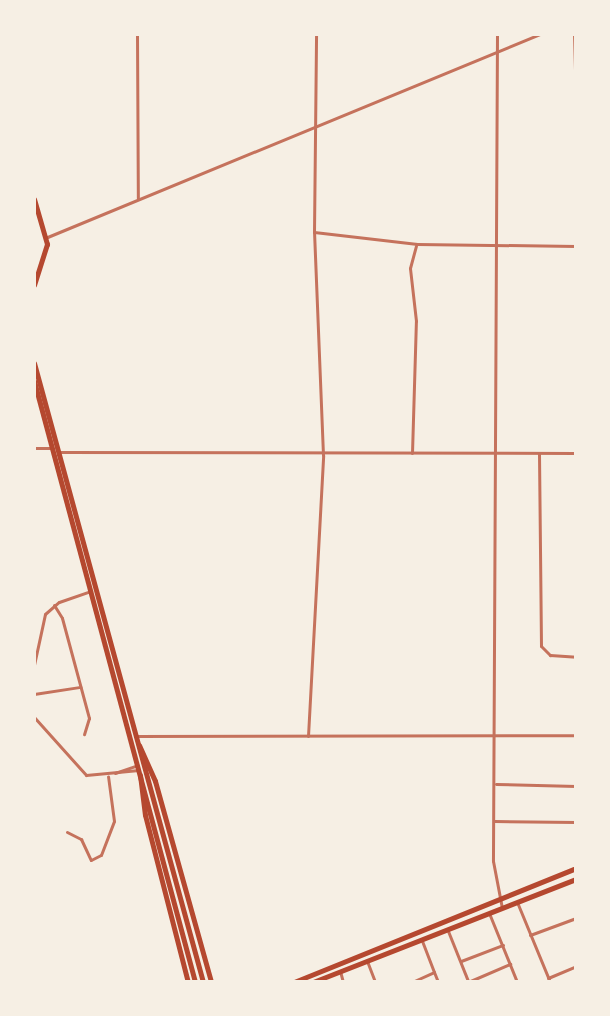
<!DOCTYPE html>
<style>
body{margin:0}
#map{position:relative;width:610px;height:1016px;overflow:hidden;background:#f6efe4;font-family:Lato,sans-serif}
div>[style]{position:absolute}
.minor>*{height:3px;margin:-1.5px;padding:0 1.5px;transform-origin:1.5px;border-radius:1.5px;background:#c5725c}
.trunk>*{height:5px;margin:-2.5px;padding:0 2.5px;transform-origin:2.5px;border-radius:2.5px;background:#b5482f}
span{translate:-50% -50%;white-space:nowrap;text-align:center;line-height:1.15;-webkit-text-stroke:6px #f6efe4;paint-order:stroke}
.frame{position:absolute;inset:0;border:36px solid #f6efe4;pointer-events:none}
</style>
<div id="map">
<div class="minor">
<i style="left:137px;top:34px;width:164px;rotate:89.7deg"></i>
<i style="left:497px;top:34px;width:827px;rotate:90.28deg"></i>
<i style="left:493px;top:861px;width:48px;rotate:79.2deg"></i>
<i style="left:574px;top:34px;width:70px;rotate:88.4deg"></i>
<i style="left:314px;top:232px;width:104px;rotate:6.6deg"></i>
<i style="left:417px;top:244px;width:159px;rotate:0.7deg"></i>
<i style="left:45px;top:238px;width:535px;rotate:-22.4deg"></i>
<i style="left:34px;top:448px;width:16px"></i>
<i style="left:61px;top:452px;width:515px;rotate:0.11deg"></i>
<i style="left:412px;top:453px;width:132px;rotate:-88.3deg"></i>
<i style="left:416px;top:321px;width:53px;rotate:-96.5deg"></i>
<i style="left:410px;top:268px;width:23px;rotate:-75deg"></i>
<i style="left:539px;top:454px;width:192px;rotate:89.4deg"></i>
<i style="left:541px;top:646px;width:13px;rotate:45deg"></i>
<i style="left:550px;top:655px;width:26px;rotate:4deg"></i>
<i style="left:54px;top:605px;width:15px;rotate:58deg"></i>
<i style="left:62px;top:618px;width:104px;rotate:74.9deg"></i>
<i style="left:89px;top:718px;width:17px;rotate:107deg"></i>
<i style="left:34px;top:665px;width:52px;rotate:-77.8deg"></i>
<i style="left:45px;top:614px;width:18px;rotate:-41deg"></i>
<i style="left:59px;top:602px;width:34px;rotate:-19deg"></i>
<i style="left:34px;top:694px;width:47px;rotate:-8.7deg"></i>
<i style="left:34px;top:717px;width:78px;rotate:48.1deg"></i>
<i style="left:86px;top:775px;width:53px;rotate:-5.4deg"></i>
<i style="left:575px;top:735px;width:25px;rotate:-88deg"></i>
<i style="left:135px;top:736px;width:441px;rotate:-0.1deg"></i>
<i style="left:308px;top:736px;width:281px;rotate:-86.9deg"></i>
<i style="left:323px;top:455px;width:223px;rotate:-92.3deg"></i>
<i style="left:314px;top:232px;width:198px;rotate:-89.4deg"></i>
<i style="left:115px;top:773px;width:24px;rotate:-19deg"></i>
<i style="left:496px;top:784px;width:80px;rotate:1.4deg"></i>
<i style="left:494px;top:821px;width:82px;rotate:0.7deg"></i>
<i style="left:67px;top:832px;width:16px;rotate:27deg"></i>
<i style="left:81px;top:839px;width:23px;rotate:65deg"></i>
<i style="left:91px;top:860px;width:11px;rotate:-27deg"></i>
<i style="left:101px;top:855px;width:36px;rotate:-69deg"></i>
<i style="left:114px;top:821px;width:45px;rotate:-97.6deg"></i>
<i style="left:517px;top:902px;width:87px;rotate:67.6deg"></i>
<i style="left:489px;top:913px;width:74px;rotate:67.9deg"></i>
<i style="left:448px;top:931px;width:54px;rotate:68.2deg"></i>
<i style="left:530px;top:935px;width:49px;rotate:-20.3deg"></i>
<i style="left:367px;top:961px;width:22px;rotate:69deg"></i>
<i style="left:461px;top:961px;width:45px;rotate:-20.9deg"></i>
<i style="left:340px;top:971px;width:11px;rotate:75deg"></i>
<i style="left:434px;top:972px;width:11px;rotate:68deg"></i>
<i style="left:548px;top:978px;width:30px;rotate:-23deg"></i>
<i style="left:412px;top:982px;width:24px;rotate:-24deg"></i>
<i style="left:434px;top:972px;width:33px;rotate:-111deg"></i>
<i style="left:468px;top:982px;width:46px;rotate:-23.2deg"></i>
</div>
<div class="trunk">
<i style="left:34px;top:199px;width:47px;rotate:73.9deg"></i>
<i style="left:47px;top:244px;width:43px;rotate:107.6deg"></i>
<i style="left:34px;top:363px;width:642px;rotate:74.73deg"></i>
<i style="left:34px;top:381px;width:622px;rotate:75deg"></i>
<i style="left:139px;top:745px;width:39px;rotate:66deg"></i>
<i style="left:155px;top:781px;width:209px;rotate:74.4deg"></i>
<i style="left:140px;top:775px;width:40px;rotate:82.9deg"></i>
<i style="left:145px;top:815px;width:172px;rotate:75.6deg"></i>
<i style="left:294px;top:982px;width:304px;rotate:-22deg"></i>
<i style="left:313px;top:982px;width:282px;rotate:-21.4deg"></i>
</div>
<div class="frame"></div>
</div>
